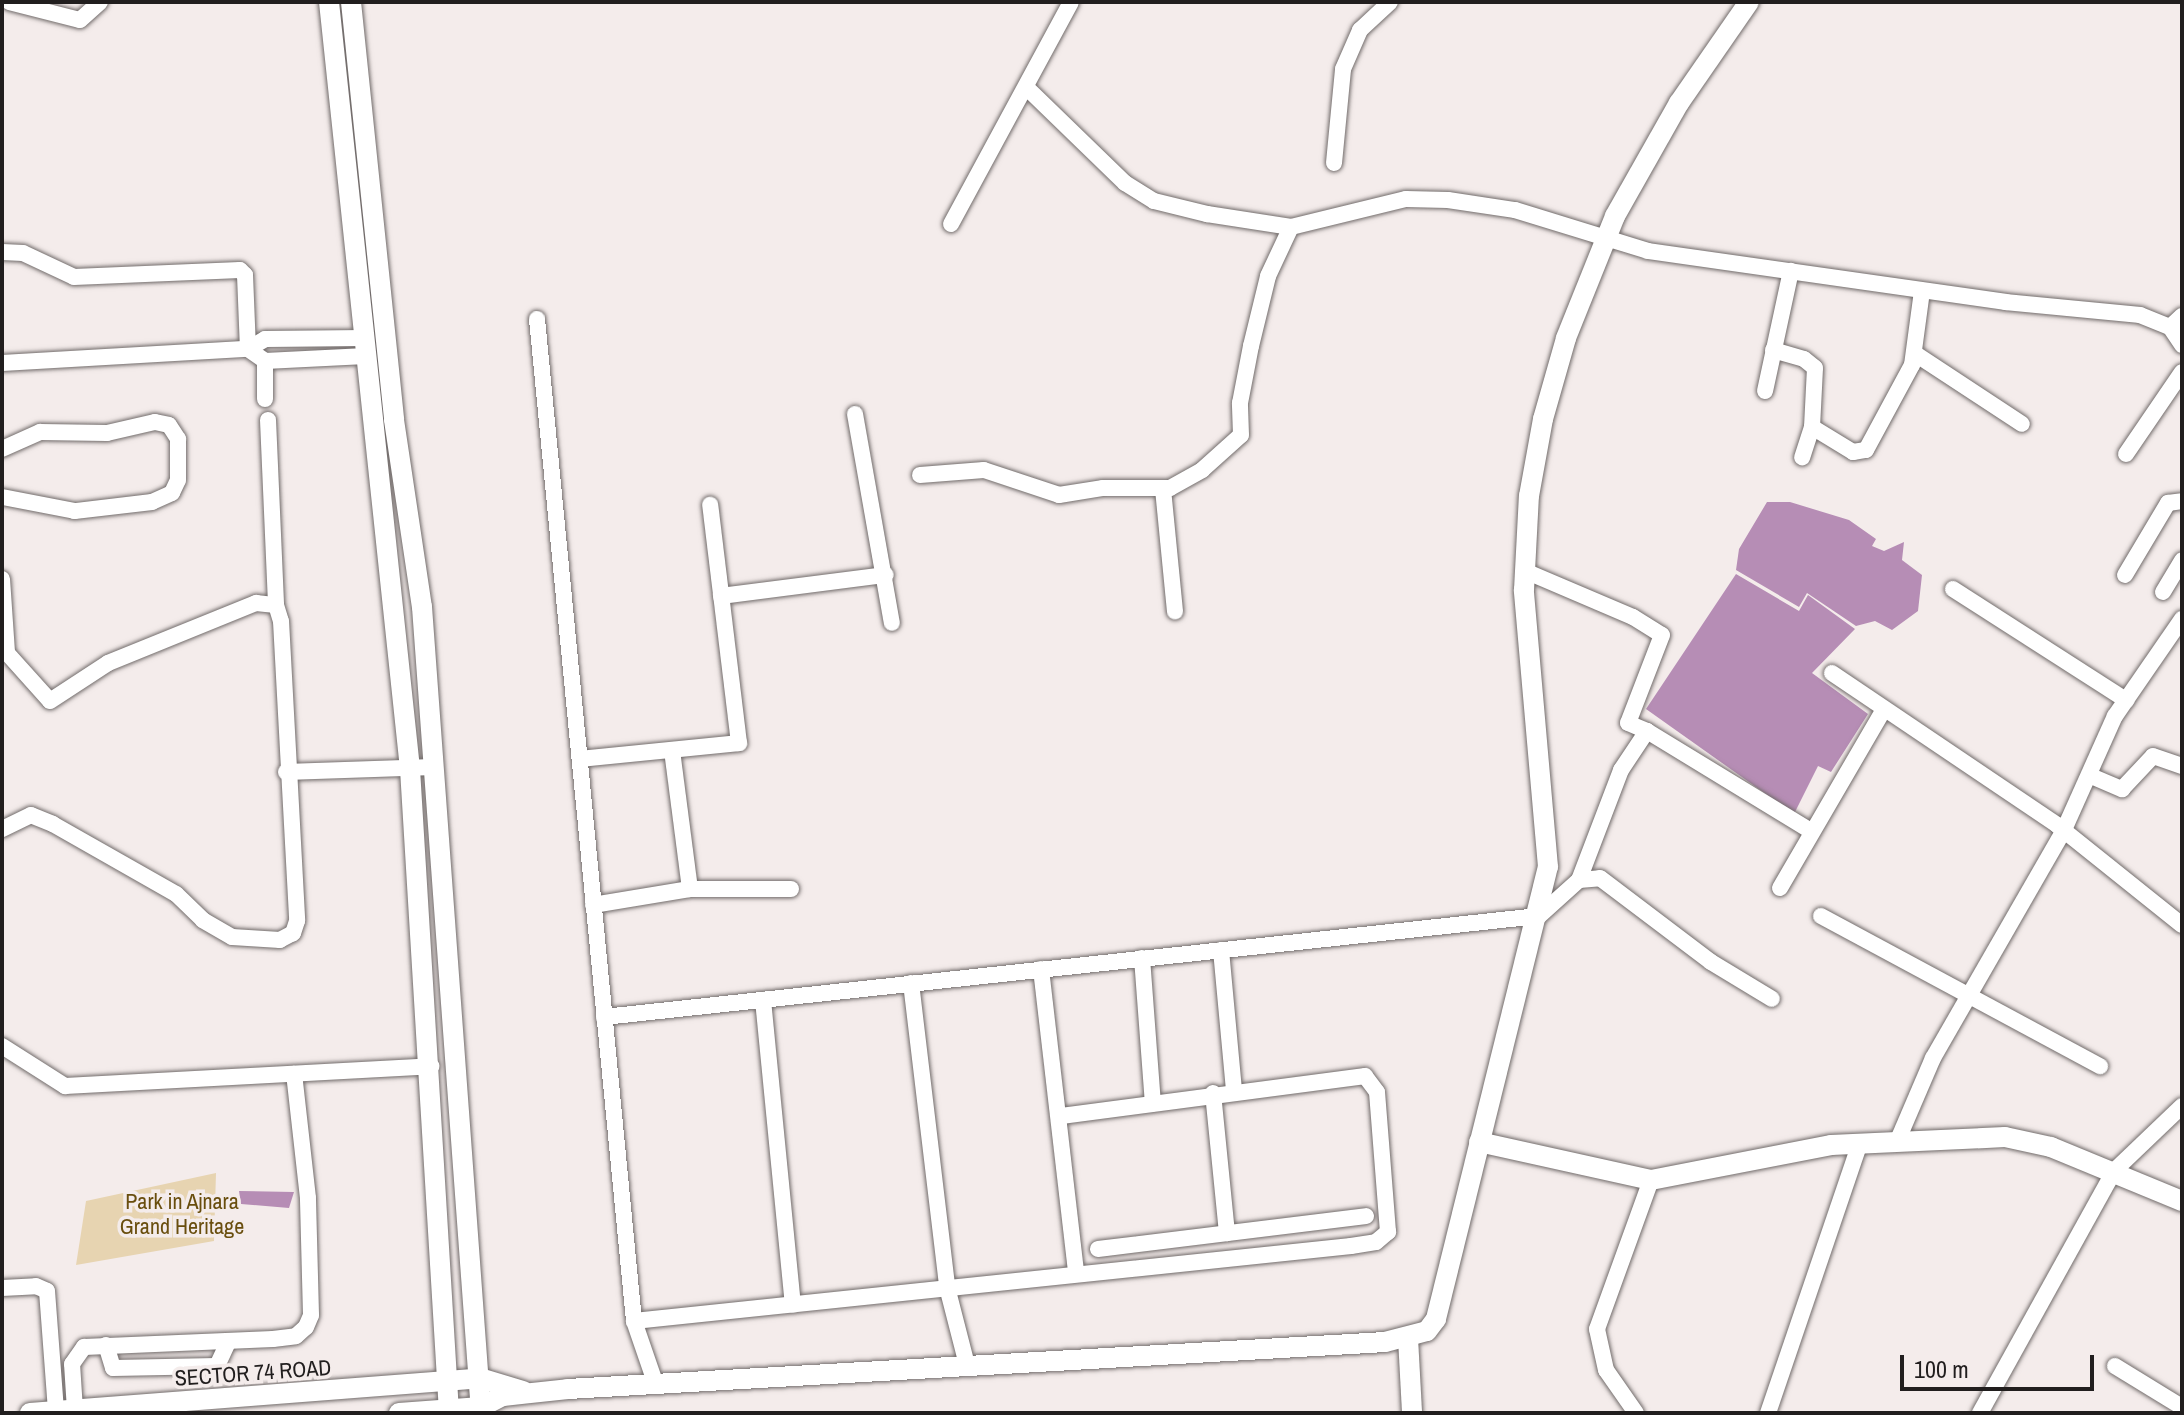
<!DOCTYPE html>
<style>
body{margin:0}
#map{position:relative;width:2184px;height:1415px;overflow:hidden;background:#f4eceb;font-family:"Archivo Narrow",sans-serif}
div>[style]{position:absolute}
.green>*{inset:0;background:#e7d4b1}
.water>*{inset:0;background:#b68db5}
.roads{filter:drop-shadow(0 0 2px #716b6a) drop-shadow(0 0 2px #716b6a)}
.minor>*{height:16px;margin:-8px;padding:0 8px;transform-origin:8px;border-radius:8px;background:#fff}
.tertiary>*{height:20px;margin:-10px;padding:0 10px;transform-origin:10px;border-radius:10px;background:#fff}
span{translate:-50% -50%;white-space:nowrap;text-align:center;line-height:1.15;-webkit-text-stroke:7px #f4eceb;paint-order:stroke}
.park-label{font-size:22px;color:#694e0e}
.street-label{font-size:22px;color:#211e1e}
.frame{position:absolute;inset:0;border:4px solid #211e1e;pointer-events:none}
.scale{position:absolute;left:1900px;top:1355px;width:194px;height:36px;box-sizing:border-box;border:4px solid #211e1e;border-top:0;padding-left:10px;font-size:24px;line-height:28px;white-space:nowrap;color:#211e1e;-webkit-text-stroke:6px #f4eceb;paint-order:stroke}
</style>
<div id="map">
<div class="green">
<i style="clip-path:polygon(216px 1173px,214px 1241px,76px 1265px,86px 1201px)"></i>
</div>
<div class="water">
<i style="clip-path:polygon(1767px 502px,1790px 502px,1849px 520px,1876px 539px,1872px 546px,1884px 551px,1904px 542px,1902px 560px,1922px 575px,1918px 611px,1892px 630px,1875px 621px,1856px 626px,1807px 593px,1799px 607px,1736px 570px,1739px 549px)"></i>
<i style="clip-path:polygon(1736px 574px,1799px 611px,1808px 595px,1855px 629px,1812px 673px,1868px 714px,1831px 772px,1818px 766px,1794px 814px,1646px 709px)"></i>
<i style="clip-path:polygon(239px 1191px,294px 1192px,289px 1208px,241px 1204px)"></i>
</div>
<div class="roads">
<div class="minor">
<i style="left:9px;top:2px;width:73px;rotate:14.2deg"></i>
<i style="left:80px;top:20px;width:27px;rotate:-42deg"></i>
<i style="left:1028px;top:89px;width:135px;rotate:44.1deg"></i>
<i style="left:1125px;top:183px;width:34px;rotate:32deg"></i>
<i style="left:1154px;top:201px;width:55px;rotate:13.8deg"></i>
<i style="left:1207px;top:214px;width:85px;rotate:8.8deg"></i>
<i style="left:1291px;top:227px;width:118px;rotate:-13.7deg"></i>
<i style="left:1406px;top:199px;width:42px;rotate:1.4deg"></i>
<i style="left:1448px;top:200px;width:68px;rotate:8.5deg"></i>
<i style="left:1515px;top:210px;width:139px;rotate:17.1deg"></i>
<i style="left:1648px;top:251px;width:361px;rotate:8.1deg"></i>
<i style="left:2005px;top:302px;width:136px;rotate:5.5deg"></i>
<i style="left:2140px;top:315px;width:32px;rotate:22deg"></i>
<i style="left:2170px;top:327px;width:22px;rotate:56deg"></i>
<i style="left:1334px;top:163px;width:94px;rotate:-84.5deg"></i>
<i style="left:1343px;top:69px;width:43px;rotate:-66.4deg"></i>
<i style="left:1360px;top:30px;width:41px;rotate:-43deg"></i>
<i style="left:951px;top:224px;width:252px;rotate:-61.6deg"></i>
<i style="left:2px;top:252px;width:21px;rotate:3deg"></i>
<i style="left:23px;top:253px;width:56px;rotate:25.2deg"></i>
<i style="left:74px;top:277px;width:166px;rotate:-2.4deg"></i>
<i style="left:240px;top:270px;width:7px;rotate:45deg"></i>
<i style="left:245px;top:275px;width:74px;rotate:87.7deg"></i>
<i style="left:537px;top:319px;width:1007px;rotate:84.47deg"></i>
<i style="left:634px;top:1321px;width:68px;rotate:71deg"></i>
<i style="left:2170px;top:327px;width:16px;rotate:-43deg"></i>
<i style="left:248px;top:349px;width:21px;rotate:35deg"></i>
<i style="left:265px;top:361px;width:101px;rotate:-2.8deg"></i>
<i style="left:1773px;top:350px;width:32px;rotate:16deg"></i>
<i style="left:1804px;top:359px;width:14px;rotate:39deg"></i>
<i style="left:1815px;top:368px;width:59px;rotate:92.9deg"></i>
<i style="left:1812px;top:427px;width:32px;rotate:108deg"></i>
<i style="left:1914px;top:353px;width:129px;rotate:33.3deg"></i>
<i style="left:2px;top:363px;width:246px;rotate:-3.3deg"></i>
<i style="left:248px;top:349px;width:20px;rotate:-30deg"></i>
<i style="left:265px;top:339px;width:100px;rotate:-0.6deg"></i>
<i style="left:1765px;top:391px;width:123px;rotate:-77.8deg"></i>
<i style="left:265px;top:399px;width:38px;rotate:-90deg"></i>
<i style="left:855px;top:414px;width:212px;rotate:80deg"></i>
<i style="left:268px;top:420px;width:185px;rotate:87.5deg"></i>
<i style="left:1812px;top:427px;width:48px;rotate:31.4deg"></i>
<i style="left:1853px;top:452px;width:13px;rotate:-9deg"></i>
<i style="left:1866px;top:450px;width:97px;rotate:-61.6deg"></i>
<i style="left:1912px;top:365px;width:75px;rotate:-82.3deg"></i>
<i style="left:2px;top:449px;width:42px;rotate:-24.1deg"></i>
<i style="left:40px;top:432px;width:67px;rotate:0.9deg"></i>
<i style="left:107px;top:433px;width:49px;rotate:-12.9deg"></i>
<i style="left:155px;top:422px;width:14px;rotate:12deg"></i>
<i style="left:169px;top:425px;width:17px;rotate:57deg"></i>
<i style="left:178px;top:439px;width:41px;rotate:90deg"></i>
<i style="left:178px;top:480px;width:14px;rotate:115deg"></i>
<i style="left:172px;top:493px;width:22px;rotate:156deg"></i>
<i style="left:152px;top:502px;width:78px;rotate:173.3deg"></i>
<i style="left:75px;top:511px;width:74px;rotate:-169.1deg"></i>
<i style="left:2126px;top:454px;width:99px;rotate:-55.7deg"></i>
<i style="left:920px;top:475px;width:64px;rotate:-4.5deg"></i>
<i style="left:984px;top:470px;width:79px;rotate:18.4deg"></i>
<i style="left:1059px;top:495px;width:45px;rotate:-9deg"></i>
<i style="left:1103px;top:488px;width:67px"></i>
<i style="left:1170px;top:488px;width:37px;rotate:-29deg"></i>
<i style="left:1202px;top:470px;width:52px;rotate:-41.9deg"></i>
<i style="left:1241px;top:435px;width:32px;rotate:-92deg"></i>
<i style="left:1240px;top:403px;width:58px;rotate:-79.1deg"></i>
<i style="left:1251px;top:346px;width:72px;rotate:-76.3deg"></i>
<i style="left:1268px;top:276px;width:54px;rotate:-64.9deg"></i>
<i style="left:1163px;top:489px;width:123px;rotate:84.4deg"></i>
<i style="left:1525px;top:571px;width:117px;rotate:23.1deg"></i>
<i style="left:1633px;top:617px;width:34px;rotate:32deg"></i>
<i style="left:1662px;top:635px;width:94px;rotate:111.1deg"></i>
<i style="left:1628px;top:723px;width:21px;rotate:23deg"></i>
<i style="left:2125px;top:575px;width:84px;rotate:-59.2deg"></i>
<i style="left:2168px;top:503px;width:14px;rotate:-8deg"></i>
<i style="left:2px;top:579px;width:74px;rotate:86.1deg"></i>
<i style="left:7px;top:653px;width:64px;rotate:48.1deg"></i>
<i style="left:50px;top:701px;width:69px;rotate:-33.2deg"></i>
<i style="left:108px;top:663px;width:160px;rotate:-22.1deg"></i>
<i style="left:256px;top:603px;width:20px;rotate:6deg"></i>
<i style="left:276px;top:605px;width:17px;rotate:73deg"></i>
<i style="left:281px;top:621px;width:300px;rotate:86.9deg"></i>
<i style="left:297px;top:921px;width:13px;rotate:108deg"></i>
<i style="left:293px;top:933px;width:15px;rotate:152deg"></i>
<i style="left:280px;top:940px;width:48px;rotate:-176.4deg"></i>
<i style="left:232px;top:937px;width:34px;rotate:-150deg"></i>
<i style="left:203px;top:920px;width:37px;rotate:-136deg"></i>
<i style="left:176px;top:894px;width:142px;rotate:-150.4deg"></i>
<i style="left:53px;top:824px;width:24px;rotate:-158deg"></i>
<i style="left:31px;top:815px;width:32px;rotate:154deg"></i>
<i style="left:1953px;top:589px;width:206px;rotate:32.7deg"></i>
<i style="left:2163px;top:592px;width:37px;rotate:-59deg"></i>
<i style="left:721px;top:596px;width:166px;rotate:-7.3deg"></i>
<i style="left:1832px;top:673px;width:272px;rotate:34deg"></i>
<i style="left:2057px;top:825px;width:160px;rotate:38.7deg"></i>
<i style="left:580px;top:759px;width:160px;rotate:-5.7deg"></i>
<i style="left:739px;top:743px;width:240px;rotate:-96.9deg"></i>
<i style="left:286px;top:772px;width:147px;rotate:-1.9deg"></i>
<i style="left:2091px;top:776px;width:34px;rotate:23deg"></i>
<i style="left:2122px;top:789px;width:45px;rotate:-46.8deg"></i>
<i style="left:2153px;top:756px;width:31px;rotate:19deg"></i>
<i style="left:1579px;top:880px;width:118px;rotate:-69.1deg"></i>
<i style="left:1621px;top:770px;width:47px;rotate:-56.3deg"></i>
<i style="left:1647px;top:731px;width:192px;rotate:31.4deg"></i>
<i style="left:1780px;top:888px;width:207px;rotate:-59.8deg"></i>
<i style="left:690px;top:889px;width:101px"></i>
<i style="left:593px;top:905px;width:98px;rotate:-9.4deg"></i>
<i style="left:690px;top:889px;width:140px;rotate:-97.4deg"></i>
<i style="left:1821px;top:916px;width:317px;rotate:28.3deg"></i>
<i style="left:1221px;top:950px;width:140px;rotate:84.7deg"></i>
<i style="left:1142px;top:958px;width:146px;rotate:85.7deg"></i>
<i style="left:1041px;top:969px;width:306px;rotate:83.4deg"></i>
<i style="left:911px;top:983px;width:306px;rotate:83.2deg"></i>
<i style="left:947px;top:1287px;width:81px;rotate:75.6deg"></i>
<i style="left:763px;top:1000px;width:306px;rotate:84.4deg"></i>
<i style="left:604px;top:1017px;width:940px;rotate:-6.17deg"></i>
<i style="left:1539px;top:916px;width:54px;rotate:-42deg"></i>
<i style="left:1579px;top:880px;width:21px;rotate:-5deg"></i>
<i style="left:1600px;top:878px;width:139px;rotate:37.1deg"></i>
<i style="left:1711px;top:962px;width:71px;rotate:31.2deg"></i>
<i style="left:2px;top:1046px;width:75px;rotate:32.4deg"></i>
<i style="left:65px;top:1086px;width:367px;rotate:-3.1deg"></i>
<i style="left:1213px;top:1093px;width:141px;rotate:84.3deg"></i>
<i style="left:1897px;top:1142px;width:91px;rotate:-66.8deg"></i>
<i style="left:1933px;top:1058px;width:261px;rotate:-60.1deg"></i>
<i style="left:2063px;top:832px;width:127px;rotate:-65.9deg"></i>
<i style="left:2115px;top:716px;width:118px;rotate:-55.4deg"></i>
<i style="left:1098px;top:1249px;width:270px;rotate:-7deg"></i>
<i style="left:2px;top:1288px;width:34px;rotate:-3deg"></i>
<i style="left:36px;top:1286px;width:12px;rotate:24deg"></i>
<i style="left:47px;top:1291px;width:120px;rotate:85.7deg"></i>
<i style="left:634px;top:1321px;width:721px;rotate:-5.97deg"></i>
<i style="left:1351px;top:1246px;width:25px;rotate:-9deg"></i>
<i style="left:1376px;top:1242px;width:16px;rotate:-40deg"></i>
<i style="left:1388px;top:1232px;width:140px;rotate:-94.5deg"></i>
<i style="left:1377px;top:1092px;width:20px;rotate:-127deg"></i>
<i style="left:1365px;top:1076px;width:308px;rotate:172.5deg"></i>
<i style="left:106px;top:1345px;width:24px;rotate:73deg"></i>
<i style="left:113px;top:1368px;width:104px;rotate:-1.1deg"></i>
<i style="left:217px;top:1366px;width:26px;rotate:-65deg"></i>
<i style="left:2115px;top:1366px;width:79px;rotate:31.5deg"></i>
<i style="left:75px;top:1410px;width:46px;rotate:-93.7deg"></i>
<i style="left:72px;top:1364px;width:21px;rotate:-55deg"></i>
<i style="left:84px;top:1347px;width:189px;rotate:-2.4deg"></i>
<i style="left:273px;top:1339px;width:23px;rotate:-7deg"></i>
<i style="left:296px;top:1336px;width:13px;rotate:-42deg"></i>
<i style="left:306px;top:1327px;width:13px;rotate:-67deg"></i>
<i style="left:311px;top:1315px;width:117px;rotate:-91.5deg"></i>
<i style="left:308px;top:1198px;width:125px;rotate:-96.4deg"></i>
<i style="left:1636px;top:1413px;width:52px;rotate:-124.9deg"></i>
<i style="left:1606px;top:1370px;width:42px;rotate:-102.4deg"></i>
<i style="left:1597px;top:1329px;width:158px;rotate:-70.1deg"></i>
<i style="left:1768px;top:1413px;width:283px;rotate:-71.2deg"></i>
<i style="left:1980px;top:1413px;width:277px;rotate:-61deg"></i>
<i style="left:2114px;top:1171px;width:94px;rotate:-43.7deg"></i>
</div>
<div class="tertiary">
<i style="left:329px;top:2px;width:771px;rotate:83.97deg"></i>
<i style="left:410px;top:769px;width:645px;rotate:86.53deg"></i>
<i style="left:351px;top:2px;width:420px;rotate:84.1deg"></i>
<i style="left:394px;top:420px;width:189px;rotate:81.5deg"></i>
<i style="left:422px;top:607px;width:808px;rotate:85.81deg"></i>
<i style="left:1479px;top:1142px;width:176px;rotate:12.5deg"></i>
<i style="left:1651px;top:1180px;width:183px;rotate:-11deg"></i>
<i style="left:1831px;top:1145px;width:174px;rotate:-2.6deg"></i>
<i style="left:2005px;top:1137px;width:47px;rotate:12.3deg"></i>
<i style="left:2051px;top:1147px;width:142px;rotate:22.4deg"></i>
<i style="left:1408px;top:1338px;width:75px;rotate:86.9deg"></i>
<i style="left:30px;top:1413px;width:451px;rotate:-4.4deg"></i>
<i style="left:480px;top:1378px;width:45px;rotate:16.8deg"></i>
<i style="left:399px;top:1413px;width:82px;rotate:-4.2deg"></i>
<i style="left:481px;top:1407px;width:25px;rotate:-27deg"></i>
<i style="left:503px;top:1396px;width:65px;rotate:-6.1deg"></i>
<i style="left:568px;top:1389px;width:818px;rotate:-3.29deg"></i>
<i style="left:1385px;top:1342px;width:43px;rotate:-14.7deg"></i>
<i style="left:1427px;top:1331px;width:15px;rotate:-53deg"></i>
<i style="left:1436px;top:1319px;width:466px;rotate:-76.1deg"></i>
<i style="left:1548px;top:867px;width:278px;rotate:-95deg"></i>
<i style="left:1524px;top:590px;width:94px;rotate:-87deg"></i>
<i style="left:1529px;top:496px;width:78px;rotate:-79.7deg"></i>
<i style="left:1543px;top:419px;width:84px;rotate:-74.1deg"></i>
<i style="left:1566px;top:338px;width:131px;rotate:-68.1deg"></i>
<i style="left:1615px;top:216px;width:130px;rotate:-60.5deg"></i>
<i style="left:1679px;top:103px;width:123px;rotate:-55.3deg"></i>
</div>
</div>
<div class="park-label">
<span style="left:182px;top:1214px">Park in Ajnara<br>Grand Heritage</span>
</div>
<div class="street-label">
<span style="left:253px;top:1373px;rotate:-4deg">SECTOR 74 ROAD</span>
</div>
<div class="frame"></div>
<div class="scale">100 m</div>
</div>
